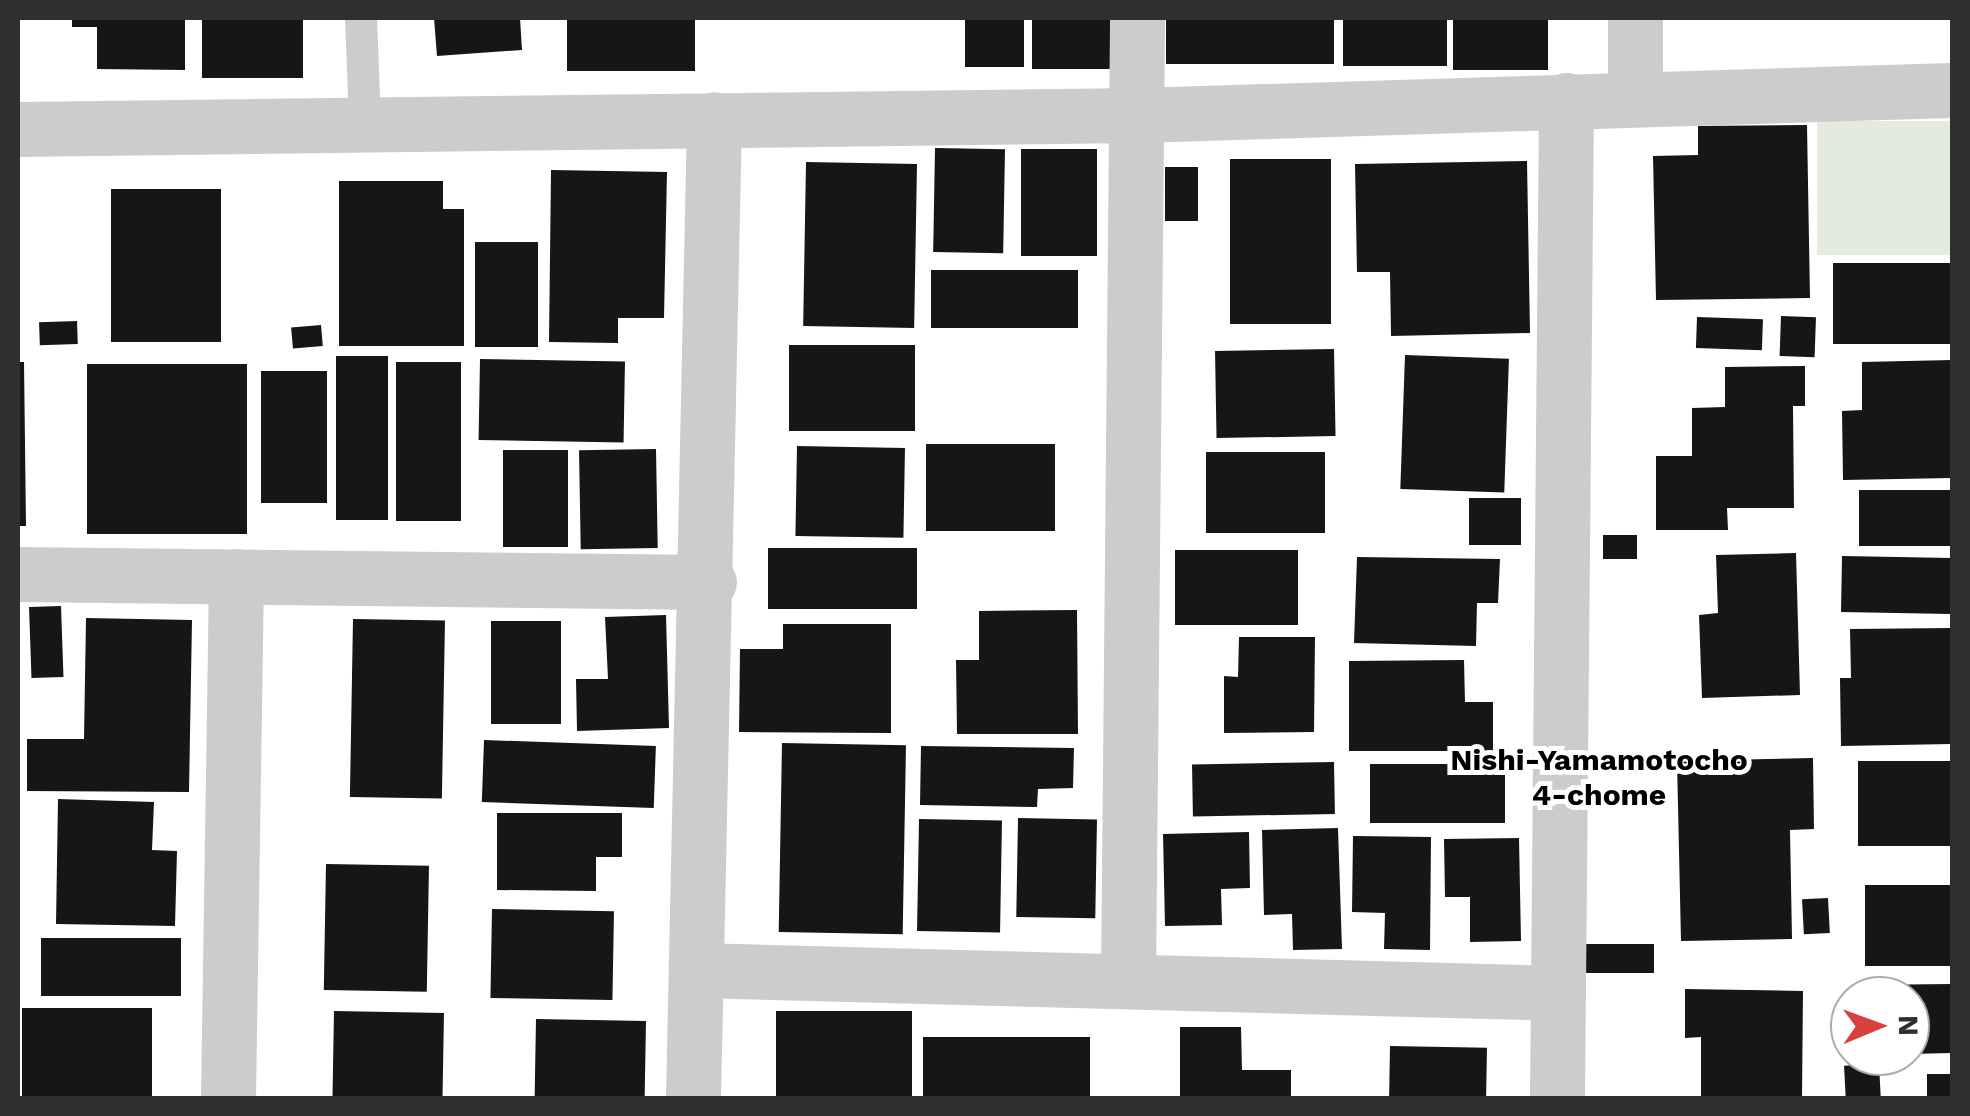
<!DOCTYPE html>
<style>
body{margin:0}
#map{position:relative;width:1970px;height:1116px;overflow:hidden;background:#fff;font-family:"Work Sans",sans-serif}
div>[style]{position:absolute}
.green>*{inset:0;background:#e4ebde;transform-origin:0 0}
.building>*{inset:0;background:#161616;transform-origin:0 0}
.service>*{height:32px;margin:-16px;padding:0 16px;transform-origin:16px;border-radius:16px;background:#ccc}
.minor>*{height:55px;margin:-27.5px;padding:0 27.5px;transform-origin:27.5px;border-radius:27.5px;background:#ccc}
span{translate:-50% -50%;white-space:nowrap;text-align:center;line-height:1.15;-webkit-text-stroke:10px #fff;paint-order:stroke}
.neighbourhood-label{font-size:30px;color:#000;font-weight:700}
.frame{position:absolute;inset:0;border:20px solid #2f2f2f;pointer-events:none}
.north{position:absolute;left:1830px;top:976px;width:100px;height:100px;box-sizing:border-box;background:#fff;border:2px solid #acacac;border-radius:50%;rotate:89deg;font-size:28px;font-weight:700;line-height:40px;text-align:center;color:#2f2f2f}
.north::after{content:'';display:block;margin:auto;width:35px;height:45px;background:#d9413e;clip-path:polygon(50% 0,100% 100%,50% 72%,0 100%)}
</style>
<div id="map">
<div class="green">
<i style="left:1952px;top:121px;width:134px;height:135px;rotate:90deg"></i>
</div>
<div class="building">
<i style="clip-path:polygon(72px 18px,185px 18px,185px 70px,97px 69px,97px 27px,72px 27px)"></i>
<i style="left:202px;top:18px;width:101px;height:60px"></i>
<i style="clip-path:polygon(434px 18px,520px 18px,522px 50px,437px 56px)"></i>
<i style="left:567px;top:18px;width:128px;height:53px"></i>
<i style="left:965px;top:18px;width:59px;height:49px"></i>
<i style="left:1032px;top:18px;width:84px;height:51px"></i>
<i style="left:1166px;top:18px;width:168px;height:46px"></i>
<i style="left:1343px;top:18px;width:104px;height:48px"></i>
<i style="left:1453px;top:18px;width:95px;height:52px"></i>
<i style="clip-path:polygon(1807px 125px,1810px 298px,1656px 300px,1653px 156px,1698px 155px,1698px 126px)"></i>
<i style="left:935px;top:148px;width:70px;height:104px;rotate:1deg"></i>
<i style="left:1021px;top:149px;width:76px;height:107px"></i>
<i style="left:1331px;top:159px;width:165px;height:101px;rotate:90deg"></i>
<i style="clip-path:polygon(1527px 161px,1530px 333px,1391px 336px,1390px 272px,1357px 272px,1355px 164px)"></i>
<i style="left:917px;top:164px;width:164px;height:111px;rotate:91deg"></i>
<i style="left:1198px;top:167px;width:54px;height:33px;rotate:90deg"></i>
<i style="clip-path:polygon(551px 170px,667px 172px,664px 318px,618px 318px,618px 343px,549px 342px)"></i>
<i style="clip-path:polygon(339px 181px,443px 181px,443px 209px,464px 209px,464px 346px,339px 346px)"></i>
<i style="left:221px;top:189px;width:153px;height:110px;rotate:90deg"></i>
<i style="left:475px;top:242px;width:63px;height:105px"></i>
<i style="left:1952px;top:263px;width:81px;height:119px;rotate:90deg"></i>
<i style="left:931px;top:270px;width:147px;height:58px"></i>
<i style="left:1781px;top:316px;width:35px;height:40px;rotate:2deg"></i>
<i style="left:1697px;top:317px;width:66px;height:31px;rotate:2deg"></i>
<i style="left:77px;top:321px;width:23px;height:38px;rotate:88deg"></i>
<i style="left:321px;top:325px;width:21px;height:30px;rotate:85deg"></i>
<i style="left:789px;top:345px;width:126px;height:86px"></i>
<i style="left:1334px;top:349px;width:87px;height:119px;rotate:89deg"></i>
<i style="left:1405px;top:355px;width:104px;height:134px;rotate:2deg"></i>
<i style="left:336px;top:356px;width:52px;height:164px"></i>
<i style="left:480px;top:359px;width:145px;height:81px;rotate:1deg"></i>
<i style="clip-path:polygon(1952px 360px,1952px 478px,1843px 480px,1842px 411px,1862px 410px,1862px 362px)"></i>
<i style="clip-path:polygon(18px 362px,24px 362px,26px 526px,18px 526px)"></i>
<i style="left:396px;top:362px;width:65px;height:159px"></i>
<i style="left:87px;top:364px;width:160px;height:170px"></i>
<i style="clip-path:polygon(1805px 366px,1805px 406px,1793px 406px,1794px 508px,1727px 508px,1728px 530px,1656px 530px,1656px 456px,1692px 456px,1692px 408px,1725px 407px,1725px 367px)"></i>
<i style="left:261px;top:371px;width:66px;height:132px"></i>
<i style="left:926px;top:444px;width:129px;height:87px"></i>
<i style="left:797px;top:446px;width:108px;height:90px;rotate:1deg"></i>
<i style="left:656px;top:449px;width:99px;height:77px;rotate:89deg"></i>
<i style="left:503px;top:450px;width:65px;height:97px"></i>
<i style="left:1206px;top:452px;width:119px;height:81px"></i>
<i style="left:1952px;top:490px;width:56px;height:93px;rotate:90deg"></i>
<i style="left:1469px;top:498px;width:52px;height:47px"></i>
<i style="left:1603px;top:535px;width:34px;height:24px"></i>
<i style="left:768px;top:548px;width:149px;height:61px"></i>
<i style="left:1175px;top:550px;width:123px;height:75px"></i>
<i style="clip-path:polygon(1796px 553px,1800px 695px,1702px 698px,1699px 615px,1718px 613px,1716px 555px)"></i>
<i style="clip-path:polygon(1357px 557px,1500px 559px,1498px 603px,1477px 603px,1476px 646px,1354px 643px)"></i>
<i style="left:1952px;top:558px;width:56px;height:110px;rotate:91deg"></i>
<i style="left:61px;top:606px;width:71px;height:32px;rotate:88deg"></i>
<i style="clip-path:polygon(1077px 610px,1078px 734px,957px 734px,956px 660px,979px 660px,979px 611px)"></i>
<i style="clip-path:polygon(666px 615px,669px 728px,577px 731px,576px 679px,608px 679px,605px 617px)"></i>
<i style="clip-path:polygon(86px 618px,192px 620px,189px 792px,27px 791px,27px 739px,84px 739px)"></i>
<i style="left:353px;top:619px;width:92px;height:178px;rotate:1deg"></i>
<i style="left:491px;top:621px;width:70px;height:103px"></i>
<i style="clip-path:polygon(783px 624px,891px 624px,891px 733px,739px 732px,740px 649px,783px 649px)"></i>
<i style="clip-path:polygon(1952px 628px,1952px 744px,1841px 746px,1840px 678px,1851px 678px,1850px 629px)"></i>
<i style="clip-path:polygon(1239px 637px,1315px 637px,1314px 732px,1224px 733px,1224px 676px,1238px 677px)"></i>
<i style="clip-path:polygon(1464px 660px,1465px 702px,1493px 702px,1493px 751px,1349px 751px,1349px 661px)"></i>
<i style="left:484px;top:740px;width:172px;height:62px;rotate:2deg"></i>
<i style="left:782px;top:743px;width:124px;height:189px;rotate:1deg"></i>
<i style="clip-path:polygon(921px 746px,1074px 748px,1073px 788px,1038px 789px,1037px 807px,920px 805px)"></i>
<i style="clip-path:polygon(1813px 758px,1814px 829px,1790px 830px,1792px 939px,1681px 941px,1677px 761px)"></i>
<i style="left:1952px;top:761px;width:85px;height:94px;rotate:90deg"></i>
<i style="left:1334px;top:762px;width:52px;height:142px;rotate:89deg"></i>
<i style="left:1370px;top:764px;width:135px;height:59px"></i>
<i style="clip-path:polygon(58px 799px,154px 802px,152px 850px,177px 851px,175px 926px,56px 924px)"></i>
<i style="clip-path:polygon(497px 813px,622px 813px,622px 857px,596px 857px,596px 891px,497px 890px)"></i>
<i style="left:1018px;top:818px;width:79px;height:99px;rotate:1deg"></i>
<i style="left:919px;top:819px;width:83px;height:112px;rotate:1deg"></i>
<i style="clip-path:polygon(1338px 828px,1342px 949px,1293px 950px,1292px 914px,1264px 915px,1262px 830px)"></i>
<i style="clip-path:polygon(1249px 832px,1250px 888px,1221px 889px,1222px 925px,1165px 926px,1163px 834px)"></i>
<i style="clip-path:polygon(1353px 836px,1431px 837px,1430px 950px,1384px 949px,1385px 913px,1352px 912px)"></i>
<i style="clip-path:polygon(1519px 838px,1521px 941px,1470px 942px,1470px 897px,1445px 897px,1444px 839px)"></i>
<i style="left:326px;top:864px;width:103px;height:126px;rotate:1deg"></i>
<i style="left:1952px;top:885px;width:81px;height:87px;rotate:90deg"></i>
<i style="left:1828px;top:898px;width:35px;height:26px;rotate:87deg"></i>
<i style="left:492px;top:909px;width:122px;height:89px;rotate:1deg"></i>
<i style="left:41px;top:938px;width:140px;height:58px"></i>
<i style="left:1654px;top:944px;width:29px;height:71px;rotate:90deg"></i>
<i style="clip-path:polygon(1952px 984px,1952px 1053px,1910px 1054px,1910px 996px,1861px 996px,1860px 985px)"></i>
<i style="clip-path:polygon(1685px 989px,1803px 991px,1802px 1098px,1701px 1098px,1701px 1037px,1685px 1038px)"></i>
<i style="left:22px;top:1008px;width:130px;height:90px"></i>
<i style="left:334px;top:1011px;width:110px;height:87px;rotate:1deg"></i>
<i style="left:776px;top:1011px;width:136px;height:87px"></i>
<i style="left:536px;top:1019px;width:110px;height:79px;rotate:1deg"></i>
<i style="clip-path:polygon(1180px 1027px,1241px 1027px,1242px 1070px,1291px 1070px,1291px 1098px,1180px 1098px)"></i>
<i style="left:923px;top:1037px;width:167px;height:61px"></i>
<i style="left:1390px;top:1046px;width:97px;height:52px;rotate:1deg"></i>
<i style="left:1879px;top:1064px;width:34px;height:35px;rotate:87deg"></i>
<i style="left:1952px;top:1074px;width:24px;height:25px;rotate:90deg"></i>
</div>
<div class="service">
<i style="left:361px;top:18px;width:106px;rotate:87.8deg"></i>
</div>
<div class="minor">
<i style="left:1635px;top:18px;width:78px;rotate:90deg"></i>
<i style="left:18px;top:129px;width:1119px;rotate:-0.72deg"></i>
<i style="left:1137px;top:115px;width:815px;rotate:-1.76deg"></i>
<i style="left:18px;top:574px;width:691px;rotate:0.66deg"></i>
<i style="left:698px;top:970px;width:860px;rotate:1.53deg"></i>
<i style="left:1128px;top:980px;width:962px;rotate:-89.46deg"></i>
<i style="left:228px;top:1098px;width:522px;rotate:-89.12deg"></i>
<i style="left:693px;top:1098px;width:979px;rotate:-88.77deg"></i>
<i style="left:1557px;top:1098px;width:998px;rotate:-89.48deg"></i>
</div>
<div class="neighbourhood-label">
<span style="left:1599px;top:777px">Nishi-Yamamotocho<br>4-chome</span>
</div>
<div class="frame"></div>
<div class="north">N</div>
</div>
